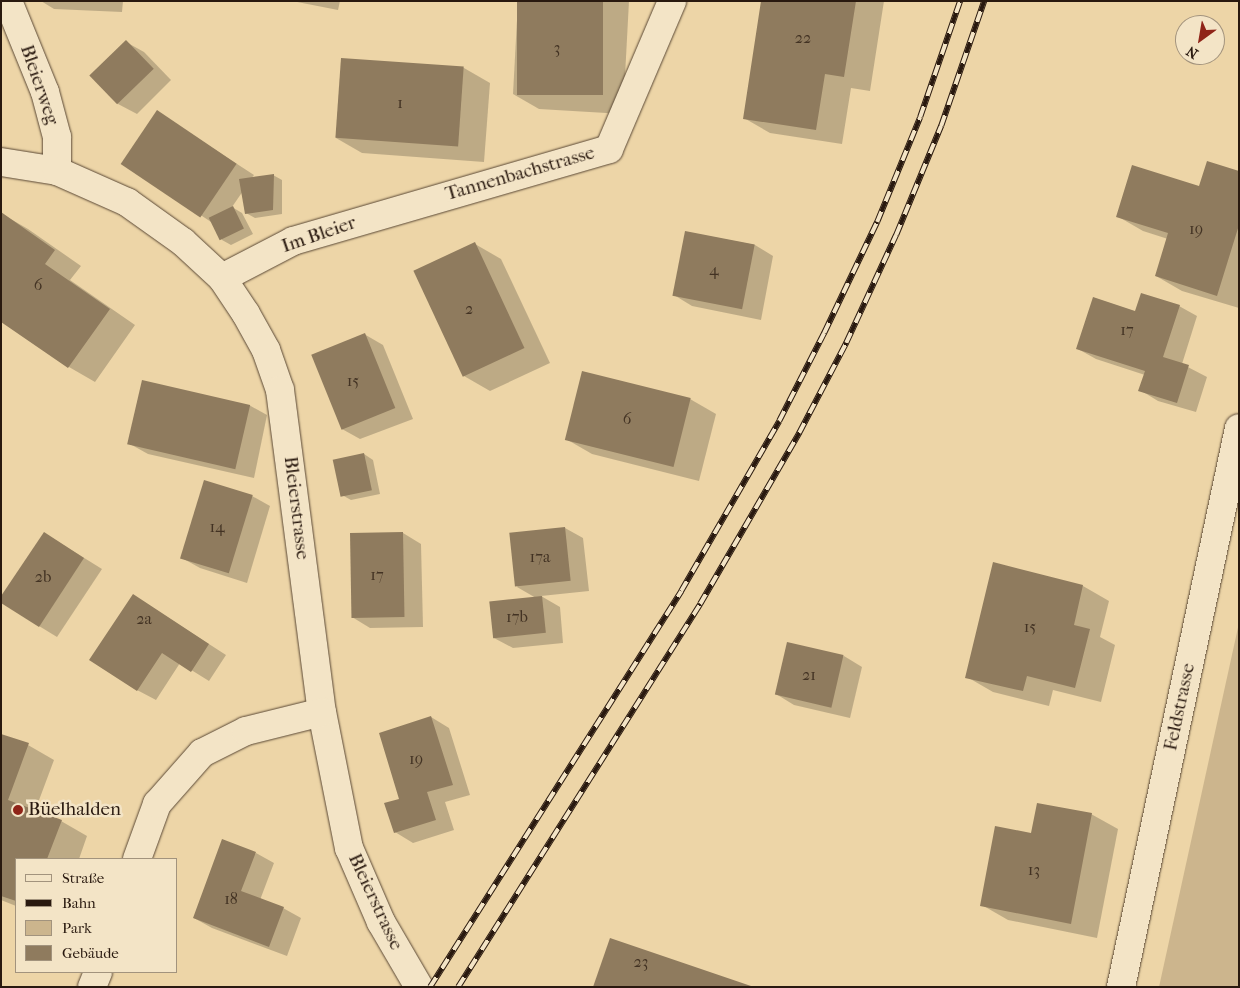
<!DOCTYPE html>
<meta charset="utf-8">
<style>
body{margin:0}
#map{position:relative;width:1240px;height:988px;overflow:hidden;background:#edd5a7;font-family:"IM FELL French Canon",serif}
div>[style]{position:absolute}
.green>*{inset:0;background:#ccb58d}
.shadow>*{inset:0;background:#0003}
.building>*{inset:0;background:#8f7b5e;transform-origin:0 0}
.roads{filter:drop-shadow(0 0 1px #5a4835) drop-shadow(0 0 1px #5a4835)}
.minor>*{height:28px;margin:-14px;padding:0 14px;transform-origin:14px;border-radius:14px;background:#f3e4c6}
.rail>*{height:5.5px;margin-top:-2.75px;transform-origin:0;background:repeating-linear-gradient(90deg,#f3e4c6 0 11px,#29190f 0 22px);box-sizing:border-box;border-block:1px solid #29190f}
.dots>*{width:14px;height:14px;translate:-50% -50%;box-sizing:border-box;border:2px solid #f3e4c6;border-radius:50%}
span{translate:-50% -50%;white-space:nowrap;text-align:center;line-height:1.15;-webkit-text-stroke:5px #f3e4c6;paint-order:stroke}
.number-label{font-size:16px;color:#423223}
.number-label span{-webkit-text-stroke-width:0}
.street-label{font-size:19px;color:#29190f}
.poi-label{font-size:19px;color:#29190f}
.left{translate:0 -50%;text-align:left}
.frame{position:absolute;inset:0;border:2px solid #29190f;pointer-events:none}
.legend{position:absolute;left:15px;top:858px;width:162px;height:115px;box-sizing:border-box;background:#f3e4c6;border:1px solid #a2937d;margin:0;padding:6px 9px;list-style:none;font-size:15px;color:#29190f}
.legend li{display:flex;align-items:center;gap:10px;height:25px}
.legend b{width:25px;border:1px solid #a2937d}
.north{position:absolute;left:1175px;top:15px;width:50px;height:50px;box-sizing:border-box;background:#f3e4c6;border:1px solid #a2937d;border-radius:50%;rotate:212deg;font-size:14px;font-weight:700;line-height:20px;text-align:center;color:#29190f}
.north::after{content:'';display:block;margin:auto;width:18px;height:22px;background:#8f2418;clip-path:polygon(50% 0,100% 100%,50% 72%,0 100%)}
</style>
<div id="map">
<div class="green">
<i style="clip-path:polygon(1239px 623px,1239px 987px,1159px 987px)"></i>
</div>
<div class="shadow">
<i style="clip-path:polygon(41px 1px,123px 1px,122px 12px,54px 9px)"></i>
<i style="clip-path:polygon(292px 1px,340px 1px,338px 10px)"></i>
<i style="clip-path:polygon(518px 1px,629px 1px,623px 114px,539px 109px,513px 94px)"></i>
<i style="clip-path:polygon(762px 1px,884px 1px,870px 91px,851px 88px,842px 144px,770px 133px,744px 118px)"></i>
<i style="clip-path:polygon(126px 42px,144px 52px,171px 80px,137px 114px,118px 104px)"></i>
<i style="clip-path:polygon(342px 59px,464px 68px,490px 83px,484px 162px,362px 153px,336px 138px)"></i>
<i style="clip-path:polygon(157px 112px,254px 175px,251px 179px,273px 175px,282px 180px,282px 214px,255px 218px,246px 213px,243px 191px,232px 207px,242px 213px,253px 234px,231px 245px,222px 240px,214px 224px,123px 163px)"></i>
<i style="clip-path:polygon(1239px 172px,1239px 308px,1182px 291px,1156px 276px,1168px 239px,1143px 231px,1117px 216px)"></i>
<i style="clip-path:polygon(2px 214px,28px 229px,81px 266px,70px 280px,135px 325px,95px 382px,69px 367px,1px 320px)"></i>
<i style="clip-path:polygon(686px 232px,755px 245px,773px 256px,761px 320px,692px 306px,674px 295px)"></i>
<i style="clip-path:polygon(475px 244px,501px 259px,550px 363px,490px 391px,464px 376px)"></i>
<i style="clip-path:polygon(1179px 306px,1197px 316px,1182px 364px,1207px 377px,1196px 412px,1158px 401px,1140px 390px,1145px 375px,1096px 359px,1078px 349px,1136px 312px)"></i>
<i style="clip-path:polygon(364px 334px,383px 345px,413px 419px,360px 439px,342px 429px)"></i>
<i style="clip-path:polygon(690px 399px,716px 414px,699px 481px,592px 454px,566px 439px)"></i>
<i style="clip-path:polygon(249px 405px,267px 415px,254px 478px,148px 454px,130px 444px)"></i>
<i style="clip-path:polygon(364px 454px,373px 460px,380px 494px,351px 500px,342px 495px)"></i>
<i style="clip-path:polygon(252px 496px,270px 506px,247px 583px,200px 568px,182px 558px)"></i>
<i style="clip-path:polygon(565px 528px,583px 538px,589px 591px,541px 596px,560px 607px,563px 643px,513px 648px,494px 638px,536px 598px,517px 587px)"></i>
<i style="clip-path:polygon(44px 533px,102px 569px,57px 637px,39px 626px)"></i>
<i style="clip-path:polygon(403px 533px,421px 544px,423px 627px,370px 628px,352px 617px,351px 534px)"></i>
<i style="clip-path:polygon(994px 564px,1083px 586px,1109px 601px,1100px 637px,1115px 645px,1101px 702px,1053px 690px,1049px 706px,993px 692px,967px 677px)"></i>
<i style="clip-path:polygon(133px 595px,226px 655px,209px 681px,180px 663px,156px 700px,137px 690px)"></i>
<i style="clip-path:polygon(844px 656px,862px 667px,850px 718px,794px 705px,776px 694px)"></i>
<i style="clip-path:polygon(431px 717px,449px 728px,470px 795px,445px 802px,454px 830px,413px 843px,395px 832px,401px 800px)"></i>
<i style="clip-path:polygon(1px 735px,28px 745px,54px 760px,35px 811px,61px 821px,87px 836px,79px 859px,16px 859px,16px 906px,1px 900px)"></i>
<i style="clip-path:polygon(1091px 814px,1118px 829px,1097px 938px,1008px 920px,982px 905px,1032px 835px)"></i>
<i style="clip-path:polygon(256px 853px,274px 863px,260px 900px,283px 908px,301px 918px,287px 956px,212px 928px,194px 918px)"></i>
</div>
<div class="building">
<i style="left:517px;top:1px;width:86px;height:94px"></i>
<i style="clip-path:polygon(761px 1px,856px 1px,844px 77px,825px 74px,816px 130px,743px 119px)"></i>
<i style="left:126px;top:40px;width:40px;height:51px;rotate:46deg"></i>
<i style="left:341px;top:58px;width:123px;height:80px;rotate:4deg"></i>
<i style="left:157px;top:110px;width:96px;height:65px;rotate:34deg"></i>
<i style="clip-path:polygon(1207px 161px,1239px 171px,1239px 225px,1217px 296px,1155px 276px,1168px 233px,1116px 217px,1132px 165px,1199px 186px)"></i>
<i style="clip-path:polygon(274px 174px,273px 210px,245px 214px,239px 179px)"></i>
<i style="left:233px;top:206px;width:25px;height:27px;rotate:64deg"></i>
<i style="clip-path:polygon(1px 212px,55px 250px,45px 264px,110px 309px,68px 368px,1px 322px)"></i>
<i style="left:685px;top:231px;width:71px;height:66px;rotate:11deg"></i>
<i style="left:475px;top:242px;width:117px;height:68px;rotate:65deg"></i>
<i style="clip-path:polygon(1141px 293px,1180px 305px,1163px 357px,1189px 365px,1177px 403px,1138px 391px,1145px 371px,1076px 349px,1093px 297px,1135px 311px)"></i>
<i style="left:365px;top:333px;width:81px;height:58px;rotate:68deg"></i>
<i style="left:582px;top:371px;width:112px;height:71px;rotate:14deg"></i>
<i style="left:142px;top:380px;width:111px;height:66px;rotate:13deg"></i>
<i style="left:364px;top:453px;width:38px;height:32px;rotate:78deg"></i>
<i style="left:204px;top:480px;width:51px;height:82px;rotate:17deg"></i>
<i style="left:565px;top:527px;width:54px;height:56px;rotate:84deg"></i>
<i style="clip-path:polygon(44px 532px,84px 558px,39px 627px,1px 603px,1px 596px)"></i>
<i style="left:403px;top:532px;width:85px;height:53px;rotate:89deg"></i>
<i style="clip-path:polygon(993px 562px,1083px 585px,1074px 625px,1090px 629px,1075px 688px,1027px 676px,1023px 691px,965px 678px)"></i>
<i style="clip-path:polygon(133px 594px,209px 644px,191px 672px,162px 653px,137px 691px,89px 660px)"></i>
<i style="left:542px;top:596px;width:37px;height:53px;rotate:84deg"></i>
<i style="left:787px;top:642px;width:58px;height:54px;rotate:13deg"></i>
<i style="clip-path:polygon(431px 716px,453px 785px,427px 792px,436px 820px,394px 833px,384px 803px,399px 799px,379px 733px)"></i>
<i style="clip-path:polygon(1px 734px,29px 743px,8px 800px,62px 820px,47px 859px,16px 859px,16px 901px,1px 896px)"></i>
<i style="clip-path:polygon(1037px 803px,1092px 813px,1071px 924px,980px 906px,995px 826px,1031px 833px)"></i>
<i style="clip-path:polygon(222px 839px,256px 852px,241px 891px,284px 907px,269px 947px,193px 918px)"></i>
<i style="clip-path:polygon(610px 938px,751px 986px,751px 987px,593px 987px)"></i>
</div>
<div class="roads">
<div class="minor">
<i style="left:8px;top:1px;width:98px;rotate:67.9deg"></i>
<i style="left:45px;top:92px;width:47px;rotate:75.1deg"></i>
<i style="left:57px;top:137px;width:34px;rotate:90deg"></i>
<i style="left:1px;top:162px;width:57px;rotate:9.1deg"></i>
<i style="left:57px;top:171px;width:77px;rotate:23.9deg"></i>
<i style="left:127px;top:202px;width:69px;rotate:35.5deg"></i>
<i style="left:183px;top:242px;width:53px;rotate:42.7deg"></i>
<i style="left:222px;top:278px;width:43px;rotate:56.3deg"></i>
<i style="left:246px;top:314px;width:41px;rotate:60.9deg"></i>
<i style="left:266px;top:350px;width:42px;rotate:70.7deg"></i>
<i style="left:280px;top:390px;width:325px;rotate:82.6deg"></i>
<i style="left:322px;top:712px;width:139px;rotate:78.8deg"></i>
<i style="left:349px;top:848px;width:81px;rotate:66.6deg"></i>
<i style="left:381px;top:922px;width:75px;rotate:59.7deg"></i>
<i style="left:222px;top:278px;width:80px;rotate:-27.5deg"></i>
<i style="left:293px;top:241px;width:329px;rotate:-16.2deg"></i>
<i style="left:609px;top:149px;width:161px;rotate:-66.9deg"></i>
<i style="left:137px;top:859px;width:59px;rotate:-70deg"></i>
<i style="left:157px;top:804px;width:68px;rotate:-48.6deg"></i>
<i style="left:202px;top:753px;width:49px;rotate:-26.6deg"></i>
<i style="left:246px;top:731px;width:78px;rotate:-14deg"></i>
<i style="left:92px;top:987px;width:16px;rotate:-68deg"></i>
<i style="left:1121px;top:987px;width:571px;rotate:-78.08deg"></i>
</div>
</div>
<div class="rail">
<i style="left:430px;top:987px;width:469px;rotate:-57.6deg"></i>
<i style="left:681px;top:591px;width:196px;rotate:-60deg"></i>
<i style="left:779px;top:421px;width:99px;rotate:-62.9deg"></i>
<i style="left:824px;top:333px;width:123px;rotate:-64.5deg"></i>
<i style="left:877px;top:222px;width:113px;rotate:-67.7deg"></i>
<i style="left:920px;top:117px;width:123px;rotate:-71deg"></i>
<i style="left:458px;top:987px;width:453px;rotate:-57.7deg"></i>
<i style="left:700px;top:604px;width:198px;rotate:-59.9deg"></i>
<i style="left:799px;top:433px;width:102px;rotate:-62.4deg"></i>
<i style="left:846px;top:343px;width:119px;rotate:-65.2deg"></i>
<i style="left:896px;top:235px;width:118px;rotate:-67.6deg"></i>
<i style="left:941px;top:126px;width:132px;rotate:-71deg"></i>
</div>
<div class="dots">
<i style="left:18px;top:810px;background:#8f2418"></i>
</div>
<div class="number-label">
<span style="left:803px;top:38px">22</span>
<span style="left:557px;top:48px">3</span>
<span style="left:400px;top:103px">1</span>
<span style="left:1196px;top:229px">19</span>
<span style="left:714px;top:270px">4</span>
<span style="left:38px;top:285px">6</span>
<span style="left:469px;top:309px">2</span>
<span style="left:1127px;top:330px">17</span>
<span style="left:353px;top:381px">15</span>
<span style="left:627px;top:419px">6</span>
<span style="left:217px;top:527px">14</span>
<span style="left:540px;top:557px">17a</span>
<span style="left:377px;top:575px">17</span>
<span style="left:43px;top:577px">2b</span>
<span style="left:517px;top:617px">17b</span>
<span style="left:144px;top:619px">2a</span>
<span style="left:1030px;top:627px">15</span>
<span style="left:809px;top:675px">21</span>
<span style="left:416px;top:759px">19</span>
<span style="left:1034px;top:870px">13</span>
<span style="left:231px;top:899px">18</span>
<span style="left:641px;top:962px">23</span>
</div>
<div class="street-label">
<span style="left:39px;top:85px;rotate:71deg">Bleierweg</span>
<span style="left:520px;top:174px;rotate:-16deg">Tannenbachstrasse</span>
<span style="left:319px;top:235px;rotate:-19deg">Im Bleier</span>
<span style="left:296px;top:508px;rotate:83deg">Bleierstrasse</span>
<span style="left:1180px;top:707px;rotate:-78deg">Feldstrasse</span>
<span style="left:375px;top:902px;rotate:65deg">Bleierstrasse</span>
</div>
<div class="poi-label">
<span class="left" style="left:28px;top:810px">Büelhalden</span>
</div>
<div class="frame"></div>
<ul class="legend">
<li><b style="height:6px;background:#f3e4c6"></b>Straße</li>
<li><b style="height:6px;background:#29190f"></b>Bahn</li>
<li><b style="height:14px;background:#ccb58d"></b>Park</li>
<li><b style="height:14px;background:#8f7b5e"></b>Gebäude</li>
</ul>
<div class="north">N</div>
</div>
